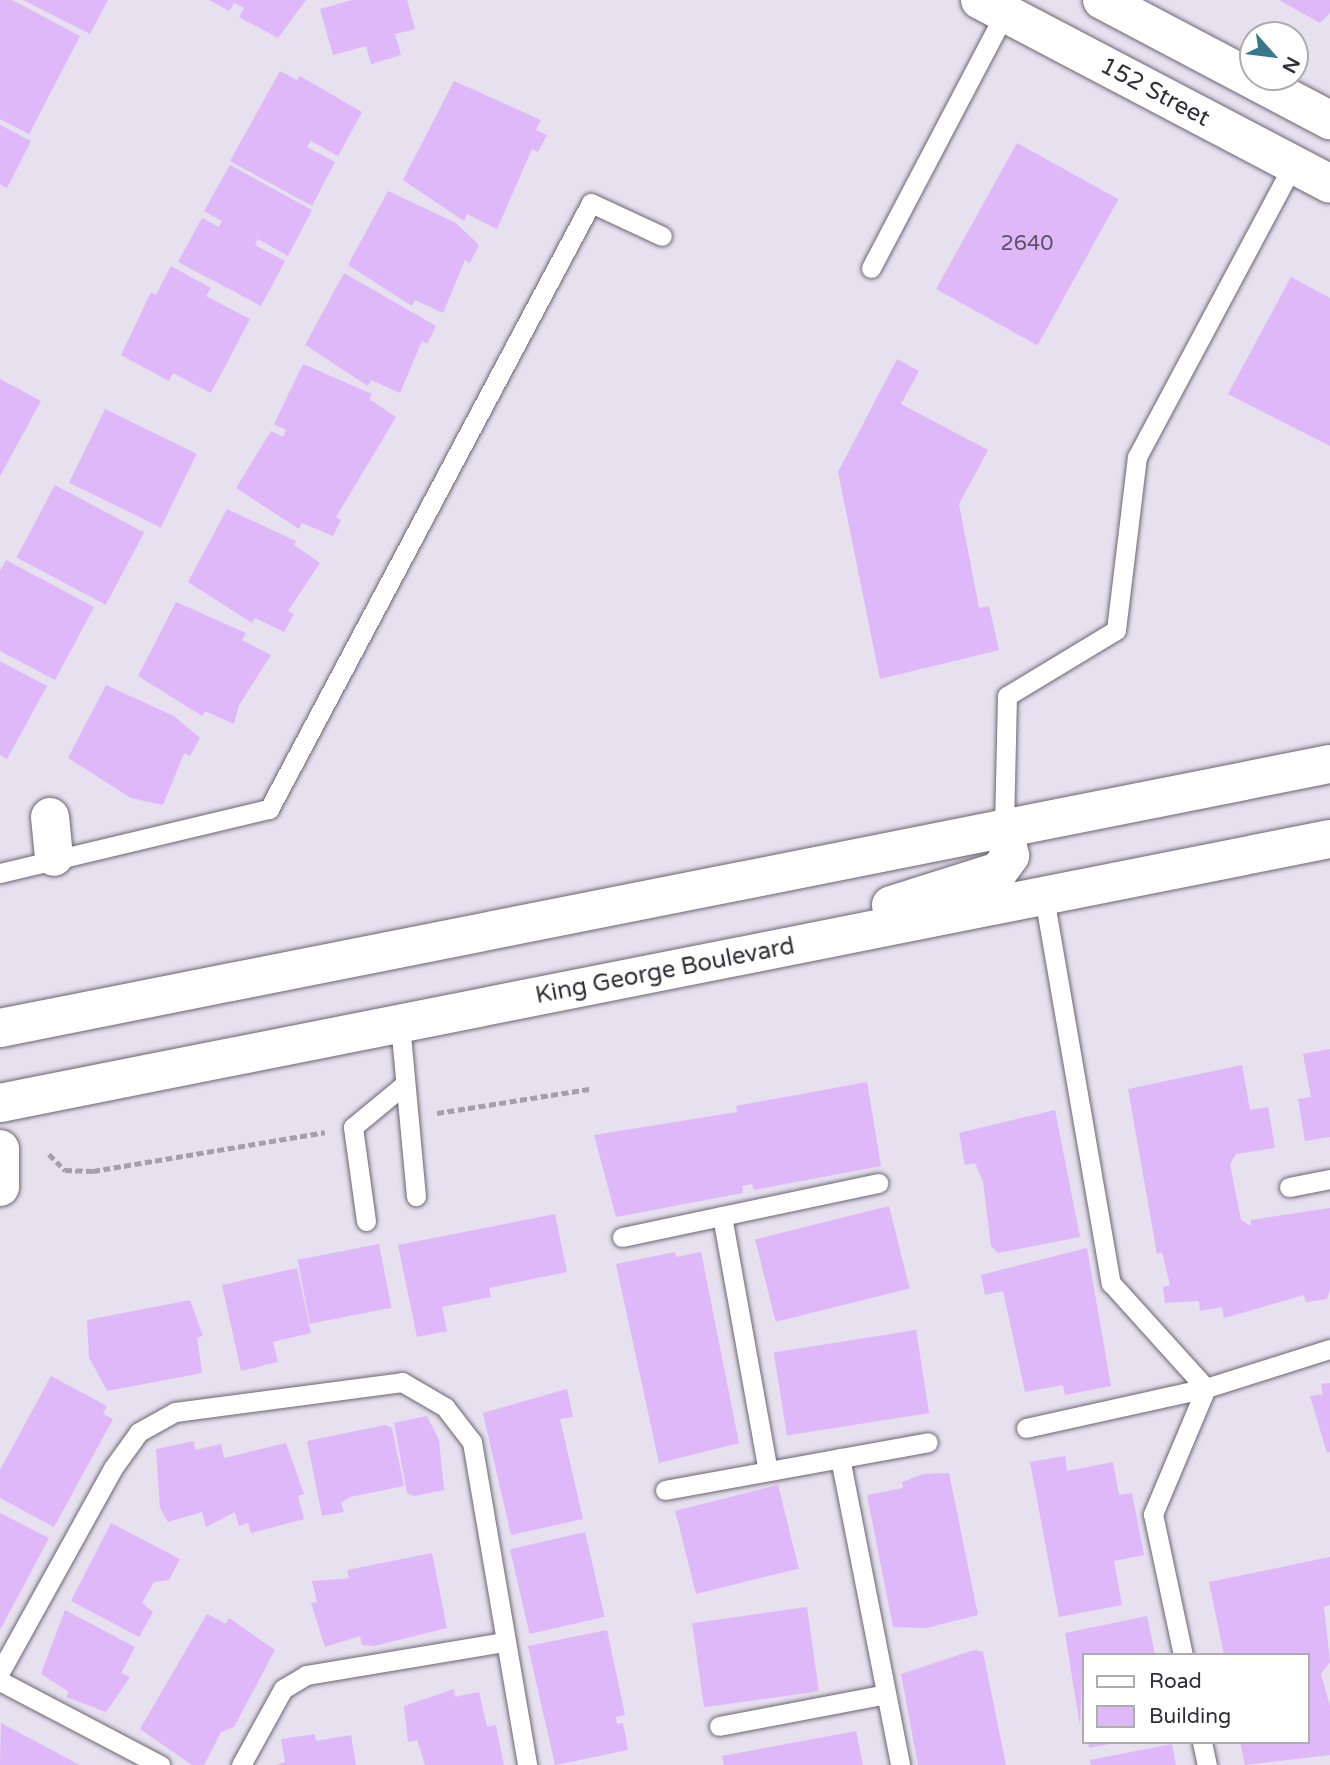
<!DOCTYPE html>
<style>
body{margin:0}
#map{position:relative;width:1330px;height:1765px;overflow:hidden;background:#e6e0ef;font-family:"Varela Round",sans-serif}
div>[style]{position:absolute}
.building>*{inset:0;background:#dfb8f9;transform-origin:0 0}
.path>*{height:4.5px;margin-top:-2.25px;transform-origin:0;background:repeating-linear-gradient(90deg,#a49fab 0 7px,transparent 0 10.5px)}
.roads{filter:drop-shadow(0 0 2px #6c6674) drop-shadow(0 0 2px #6c6674)}
.service>*{height:19px;margin:-9.5px;padding:0 9.5px;transform-origin:9.5px;border-radius:9.5px;background:#fff}
.minor>*{height:38px;margin:-19px;padding:0 19px;transform-origin:19px;border-radius:19px;background:#fff}
.secondary>*{height:38px;margin:-19px;padding:0 19px;transform-origin:19px;border-radius:19px;background:#fff}
.primary>*{height:38px;margin:-19px;padding:0 19px;transform-origin:19px;border-radius:19px;background:#fff}
span{translate:-50% -50%;white-space:nowrap;text-align:center;line-height:1.15;-webkit-text-stroke:5px #fff;paint-order:stroke}
.number-label{font-size:21px;color:#5c5166}
.number-label span{-webkit-text-stroke-width:0}
.street-label{font-size:24px;color:#312f35}
.legend{position:absolute;left:1082px;top:1653px;width:228px;height:91px;box-sizing:border-box;background:#fff;border:2px solid #adacae;margin:0;padding:9px 12px;list-style:none;font-size:21px;color:#312f35}
.legend li{display:flex;align-items:center;gap:14px;height:35px}
.legend b{width:35px;border:2px solid #adacae}
.north{position:absolute;left:1239px;top:21px;width:70px;height:70px;box-sizing:border-box;background:#fff;border:2px solid #adacae;border-radius:50%;rotate:118deg;font-size:19px;font-weight:700;line-height:28px;text-align:center;color:#312f35}
.north::after{content:'';display:block;margin:auto;width:24px;height:32px;background:#37798b;clip-path:polygon(50% 0,100% 100%,50% 72%,0 100%)}
</style>
<div id="map">
<div class="building">
<i style="clip-path:polygon(0 0,12px 0,80px 36px,29px 134px,0 119px)"></i>
<i style="clip-path:polygon(23px 0,108px 0,90px 34px)"></i>
<i style="clip-path:polygon(209px 0,306px 0,278px 38px,239px 17px,244px 8px,234px 3px,229px 11px)"></i>
<i style="clip-path:polygon(352px 0,407px 0,415px 29px,395px 34px,401px 55px,371px 64px,366px 46px,333px 55px,320px 9px)"></i>
<i style="clip-path:polygon(1279px 0,1330px 0,1330px 13px,1320px 23px)"></i>
<i style="clip-path:polygon(280px 71px,297px 80px,300px 76px,362px 112px,338px 156px,311px 141px,307px 147px,335px 162px,312px 206px,230px 161px)"></i>
<i style="clip-path:polygon(454px 81px,541px 120px,536px 130px,547px 135px,538px 152px,532px 149px,497px 229px,467px 214px,464px 221px,403px 180px)"></i>
<i style="clip-path:polygon(0 125px,31px 141px,7px 188px,0 184px)"></i>
<i style="left:1017px;top:143px;width:116px;height:167px;rotate:29deg"></i>
<i style="clip-path:polygon(230px 165px,312px 210px,288px 256px,258px 239px,255px 245px,285px 261px,261px 306px,178px 262px,202px 218px,219px 227px,222px 221px,204px 211px)"></i>
<i style="clip-path:polygon(388px 191px,456px 223px,479px 245px,470px 263px,465px 260px,443px 313px,415px 300px,412px 306px,348px 265px)"></i>
<i style="clip-path:polygon(171px 266px,211px 288px,206px 296px,250px 319px,211px 393px,173px 373px,169px 381px,121px 355px,151px 292px,156px 295px)"></i>
<i style="clip-path:polygon(344px 273px,436px 326px,427px 344px,422px 341px,400px 393px,371px 380px,368px 386px,305px 345px)"></i>
<i style="clip-path:polygon(1291px 277px,1330px 298px,1330px 446px,1228px 394px)"></i>
<i style="clip-path:polygon(897px 359px,919px 371px,901px 404px,988px 450px,959px 504px,979px 608px,989px 606px,999px 650px,880px 679px,838px 472px)"></i>
<i style="clip-path:polygon(303px 364px,372px 394px,369px 399px,396px 417px,336px 517px,341px 520px,333px 536px,302px 523px,299px 529px,236px 488px,271px 431px,283px 437px,286px 430px,274px 424px)"></i>
<i style="clip-path:polygon(0 379px,41px 401px,0 476px)"></i>
<i style="left:105px;top:409px;width:102px;height:82px;rotate:26deg"></i>
<i style="left:55px;top:485px;width:101px;height:82px;rotate:28deg"></i>
<i style="clip-path:polygon(227px 509px,296px 541px,294px 545px,320px 563px,288px 611px,294px 614px,284px 632px,255px 618px,252px 623px,188px 582px)"></i>
<i style="clip-path:polygon(6px 560px,94px 607px,55px 680px,0 651px,0 571px)"></i>
<i style="clip-path:polygon(176px 602px,246px 633px,242px 640px,271px 655px,239px 705px,234px 724px,205px 711px,202px 716px,138px 676px)"></i>
<i style="clip-path:polygon(0 661px,47px 686px,7px 759px,0 755px)"></i>
<i style="clip-path:polygon(106px 685px,174px 716px,200px 738px,190px 756px,184px 753px,163px 805px,131px 798px,68px 758px)"></i>
<i style="clip-path:polygon(1330px 1049px,1330px 1137px,1305px 1141px,1298px 1099px,1311px 1097px,1303px 1054px)"></i>
<i style="clip-path:polygon(1242px 1065px,1250px 1110px,1268px 1107px,1275px 1148px,1236px 1154px,1230px 1164px,1241px 1220px,1251px 1226px,1251px 1220px,1330px 1208px,1330px 1289px,1327px 1299px,1306px 1302px,1304px 1295px,1224px 1318px,1222px 1307px,1200px 1311px,1199px 1301px,1165px 1303px,1163px 1287px,1170px 1285px,1162px 1252px,1157px 1254px,1128px 1089px)"></i>
<i style="clip-path:polygon(867px 1082px,881px 1166px,754px 1190px,752px 1184px,742px 1186px,743px 1193px,616px 1217px,594px 1135px,737px 1112px,736px 1106px)"></i>
<i style="clip-path:polygon(1055px 1110px,1080px 1237px,998px 1253px,991px 1246px,983px 1182px,975px 1163px,965px 1165px,959px 1133px)"></i>
<i style="left:889px;top:1206px;width:85px;height:138px;rotate:76deg"></i>
<i style="clip-path:polygon(555px 1214px,567px 1272px,489px 1288px,491px 1297px,442px 1307px,447px 1331px,417px 1337px,398px 1245px)"></i>
<i style="left:379px;top:1244px;width:65px;height:83px;rotate:79deg"></i>
<i style="clip-path:polygon(1087px 1248px,1111px 1386px,1065px 1395px,1063px 1385px,1025px 1392px,1003px 1291px,985px 1295px,981px 1275px)"></i>
<i style="clip-path:polygon(675px 1252px,676px 1257px,701px 1252px,739px 1443px,659px 1463px,616px 1264px)"></i>
<i style="clip-path:polygon(297px 1268px,311px 1333px,273px 1342px,278px 1362px,241px 1371px,222px 1285px)"></i>
<i style="clip-path:polygon(190px 1300px,203px 1336px,197px 1337px,202px 1373px,107px 1391px,89px 1357px,87px 1320px)"></i>
<i style="left:916px;top:1330px;width:84px;height:144px;rotate:81deg"></i>
<i style="clip-path:polygon(51px 1376px,107px 1406px,103px 1414px,113px 1419px,54px 1527px,0 1498px,0 1470px)"></i>
<i style="clip-path:polygon(1330px 1383px,1330px 1452px,1327px 1453px,1310px 1396px,1323px 1394px,1321px 1384px)"></i>
<i style="clip-path:polygon(567px 1389px,573px 1417px,560px 1419px,583px 1519px,511px 1535px,483px 1413px)"></i>
<i style="clip-path:polygon(427px 1416px,439px 1440px,444px 1490px,414px 1496px,407px 1493px,394px 1423px)"></i>
<i style="clip-path:polygon(385px 1425px,392px 1428px,404px 1486px,350px 1497px,341px 1503px,344px 1512px,322px 1516px,307px 1441px)"></i>
<i style="clip-path:polygon(194px 1441px,195px 1450px,221px 1444px,224px 1458px,286px 1443px,304px 1494px,298px 1496px,304px 1519px,251px 1533px,248px 1523px,239px 1526px,235px 1512px,206px 1527px,202px 1512px,168px 1522px,160px 1508px,156px 1449px)"></i>
<i style="clip-path:polygon(1065px 1456px,1067px 1471px,1113px 1462px,1119px 1495px,1132px 1493px,1144px 1555px,1114px 1561px,1122px 1605px,1059px 1617px,1030px 1462px)"></i>
<i style="clip-path:polygon(949px 1473px,978px 1615px,926px 1628px,893px 1627px,867px 1495px,903px 1488px,902px 1482px,924px 1474px)"></i>
<i style="left:778px;top:1485px;width:86px;height:106px;rotate:76deg"></i>
<i style="clip-path:polygon(0 1513px,49px 1538px,0 1630px)"></i>
<i style="clip-path:polygon(111px 1523px,180px 1559px,169px 1580px,154px 1582px,142px 1603px,153px 1612px,139px 1637px,71px 1601px)"></i>
<i style="left:585px;top:1532px;width:87px;height:77px;rotate:77deg"></i>
<i style="clip-path:polygon(432px 1553px,447px 1628px,374px 1646px,362px 1645px,360px 1636px,325px 1647px,311px 1603px,317px 1602px,312px 1581px,342px 1579px,349px 1578px,347px 1570px)"></i>
<i style="clip-path:polygon(1330px 1557px,1330px 1605px,1324px 1607px,1330px 1662px,1321px 1674px,1330px 1706px,1330px 1755px,1245px 1765px,1240px 1742px,1307px 1742px,1307px 1655px,1224px 1655px,1209px 1582px)"></i>
<i style="left:807px;top:1607px;width:85px;height:116px;rotate:82deg"></i>
<i style="clip-path:polygon(65px 1610px,135px 1647px,121px 1673px,130px 1677px,106px 1712px,66px 1697px,69px 1692px,41px 1674px)"></i>
<i style="clip-path:polygon(207px 1614px,226px 1624px,229px 1618px,275px 1650px,234px 1727px,221px 1732px,204px 1765px,192px 1765px,140px 1729px)"></i>
<i style="clip-path:polygon(1147px 1616px,1155px 1655px,1083px 1655px,1080px 1726px,1065px 1633px)"></i>
<i style="clip-path:polygon(607px 1630px,625px 1715px,616px 1717px,617px 1724px,623px 1723px,628px 1750px,555px 1765px,528px 1646px)"></i>
<i style="clip-path:polygon(974px 1650px,983px 1652px,1006px 1765px,918px 1765px,901px 1674px)"></i>
<i style="clip-path:polygon(454px 1689px,455px 1697px,479px 1692px,487px 1727px,496px 1725px,504px 1765px,425px 1765px,417px 1740px,408px 1742px,404px 1706px)"></i>
<i style="clip-path:polygon(1px 1723px,80px 1765px,0 1765px)"></i>
<i style="clip-path:polygon(856px 1731px,863px 1765px,724px 1765px,722px 1756px)"></i>
<i style="clip-path:polygon(315px 1734px,316px 1741px,351px 1735px,356px 1765px,276px 1765px,285px 1762px,281px 1739px)"></i>
<i style="clip-path:polygon(1088px 1742px,1113px 1742px,1113px 1743px,1089px 1748px)"></i>
<i style="clip-path:polygon(1172px 1744px,1176px 1765px,1091px 1765px,1090px 1760px)"></i>
</div>
<div class="path">
<i style="left:437px;top:1113px;width:154px;rotate:-9deg"></i>
<i style="left:49px;top:1154px;width:23px;rotate:45deg"></i>
<i style="left:65px;top:1170px;width:28px;rotate:2deg"></i>
<i style="left:93px;top:1171px;width:235px;rotate:-9.5deg"></i>
</div>
<div class="roads">
<div class="service">
<i style="left:871px;top:268px;width:288px;rotate:-62.3deg"></i>
<i style="left:1004px;top:828px;width:132px;rotate:-88.7deg"></i>
<i style="left:1007px;top:696px;width:127px;rotate:-31.2deg"></i>
<i style="left:1116px;top:630px;width:174px;rotate:-83.1deg"></i>
<i style="left:1137px;top:457px;width:331px;rotate:-61.9deg"></i>
<i style="left:0;top:873px;width:277px;rotate:-13.4deg"></i>
<i style="left:269px;top:809px;width:686px;rotate:-62.02deg"></i>
<i style="left:591px;top:203px;width:78px;rotate:24.9deg"></i>
<i style="left:1044px;top:897px;width:392px;rotate:80.2deg"></i>
<i style="left:1111px;top:1283px;width:142px;rotate:47.9deg"></i>
<i style="left:1206px;top:1388px;width:137px;rotate:112.8deg"></i>
<i style="left:1153px;top:1514px;width:144px;rotate:78deg"></i>
<i style="left:400px;top:1024px;width:173px;rotate:84.7deg"></i>
<i style="left:1289px;top:1187px;width:42px;rotate:-11deg"></i>
<i style="left:722px;top:1216px;width:259px;rotate:79.8deg"></i>
<i style="left:366px;top:1221px;width:95px;rotate:-97.9deg"></i>
<i style="left:353px;top:1127px;width:67px;rotate:-39.6deg"></i>
<i style="left:622px;top:1237px;width:262px;rotate:-11.9deg"></i>
<i style="left:1026px;top:1428px;width:184px;rotate:-12.5deg"></i>
<i style="left:1206px;top:1388px;width:130px;rotate:-17.5deg"></i>
<i style="left:840px;top:1458px;width:313px;rotate:78.9deg"></i>
<i style="left:665px;top:1490px;width:267px;rotate:-10.3deg"></i>
<i style="left:0;top:1672px;width:233px;rotate:-61deg"></i>
<i style="left:113px;top:1468px;width:44px;rotate:-54.2deg"></i>
<i style="left:139px;top:1432px;width:41px;rotate:-29.1deg"></i>
<i style="left:175px;top:1412px;width:229px;rotate:-7.5deg"></i>
<i style="left:402px;top:1382px;width:50px;rotate:30.2deg"></i>
<i style="left:445px;top:1407px;width:44px;rotate:52.4deg"></i>
<i style="left:472px;top:1442px;width:328px;rotate:80.3deg"></i>
<i style="left:0;top:1681px;width:181px;rotate:27.7deg"></i>
<i style="left:719px;top:1726px;width:170px;rotate:-10.8deg"></i>
<i style="left:1202px;top:1742px;width:24px;rotate:78deg"></i>
<i style="left:241px;top:1765px;width:87px;rotate:-61.1deg"></i>
<i style="left:283px;top:1689px;width:27px;rotate:-31deg"></i>
<i style="left:306px;top:1675px;width:201px;rotate:-9.5deg"></i>
</div>
<div class="minor">
<i style="left:50px;top:817px;width:40px;rotate:84.3deg"></i>
<i style="left:0;top:1149px;width:38px;rotate:90deg"></i>
</div>
<div class="secondary">
<i style="left:980px;top:0;width:395px;rotate:27.7deg"></i>
<i style="left:1102px;top:0;width:258px;rotate:27.8deg"></i>
</div>
<div class="primary">
<i style="left:891px;top:905px;width:113px;rotate:-17.5deg"></i>
<i style="left:999px;top:871px;width:19px;rotate:-54deg"></i>
<i style="left:1010px;top:856px;width:29px;rotate:-102deg"></i>
<i style="left:0;top:1028px;width:1356px;rotate:-11.23deg"></i>
<i style="left:0;top:1103px;width:1356px;rotate:-11.23deg"></i>
</div>
</div>
<div class="number-label">
<span style="left:1027px;top:244px">2640</span>
</div>
<div class="street-label">
<span style="left:1155px;top:92px;rotate:28deg">152 Street</span>
<span style="left:665px;top:971px;rotate:-11deg">King George Boulevard</span>
</div>
<ul class="legend">
<li><b style="height:9px;background:#fff"></b>Road</li>
<li><b style="height:19px;background:#dfb8f9"></b>Building</li>
</ul>
<div class="north">N</div>
</div>
